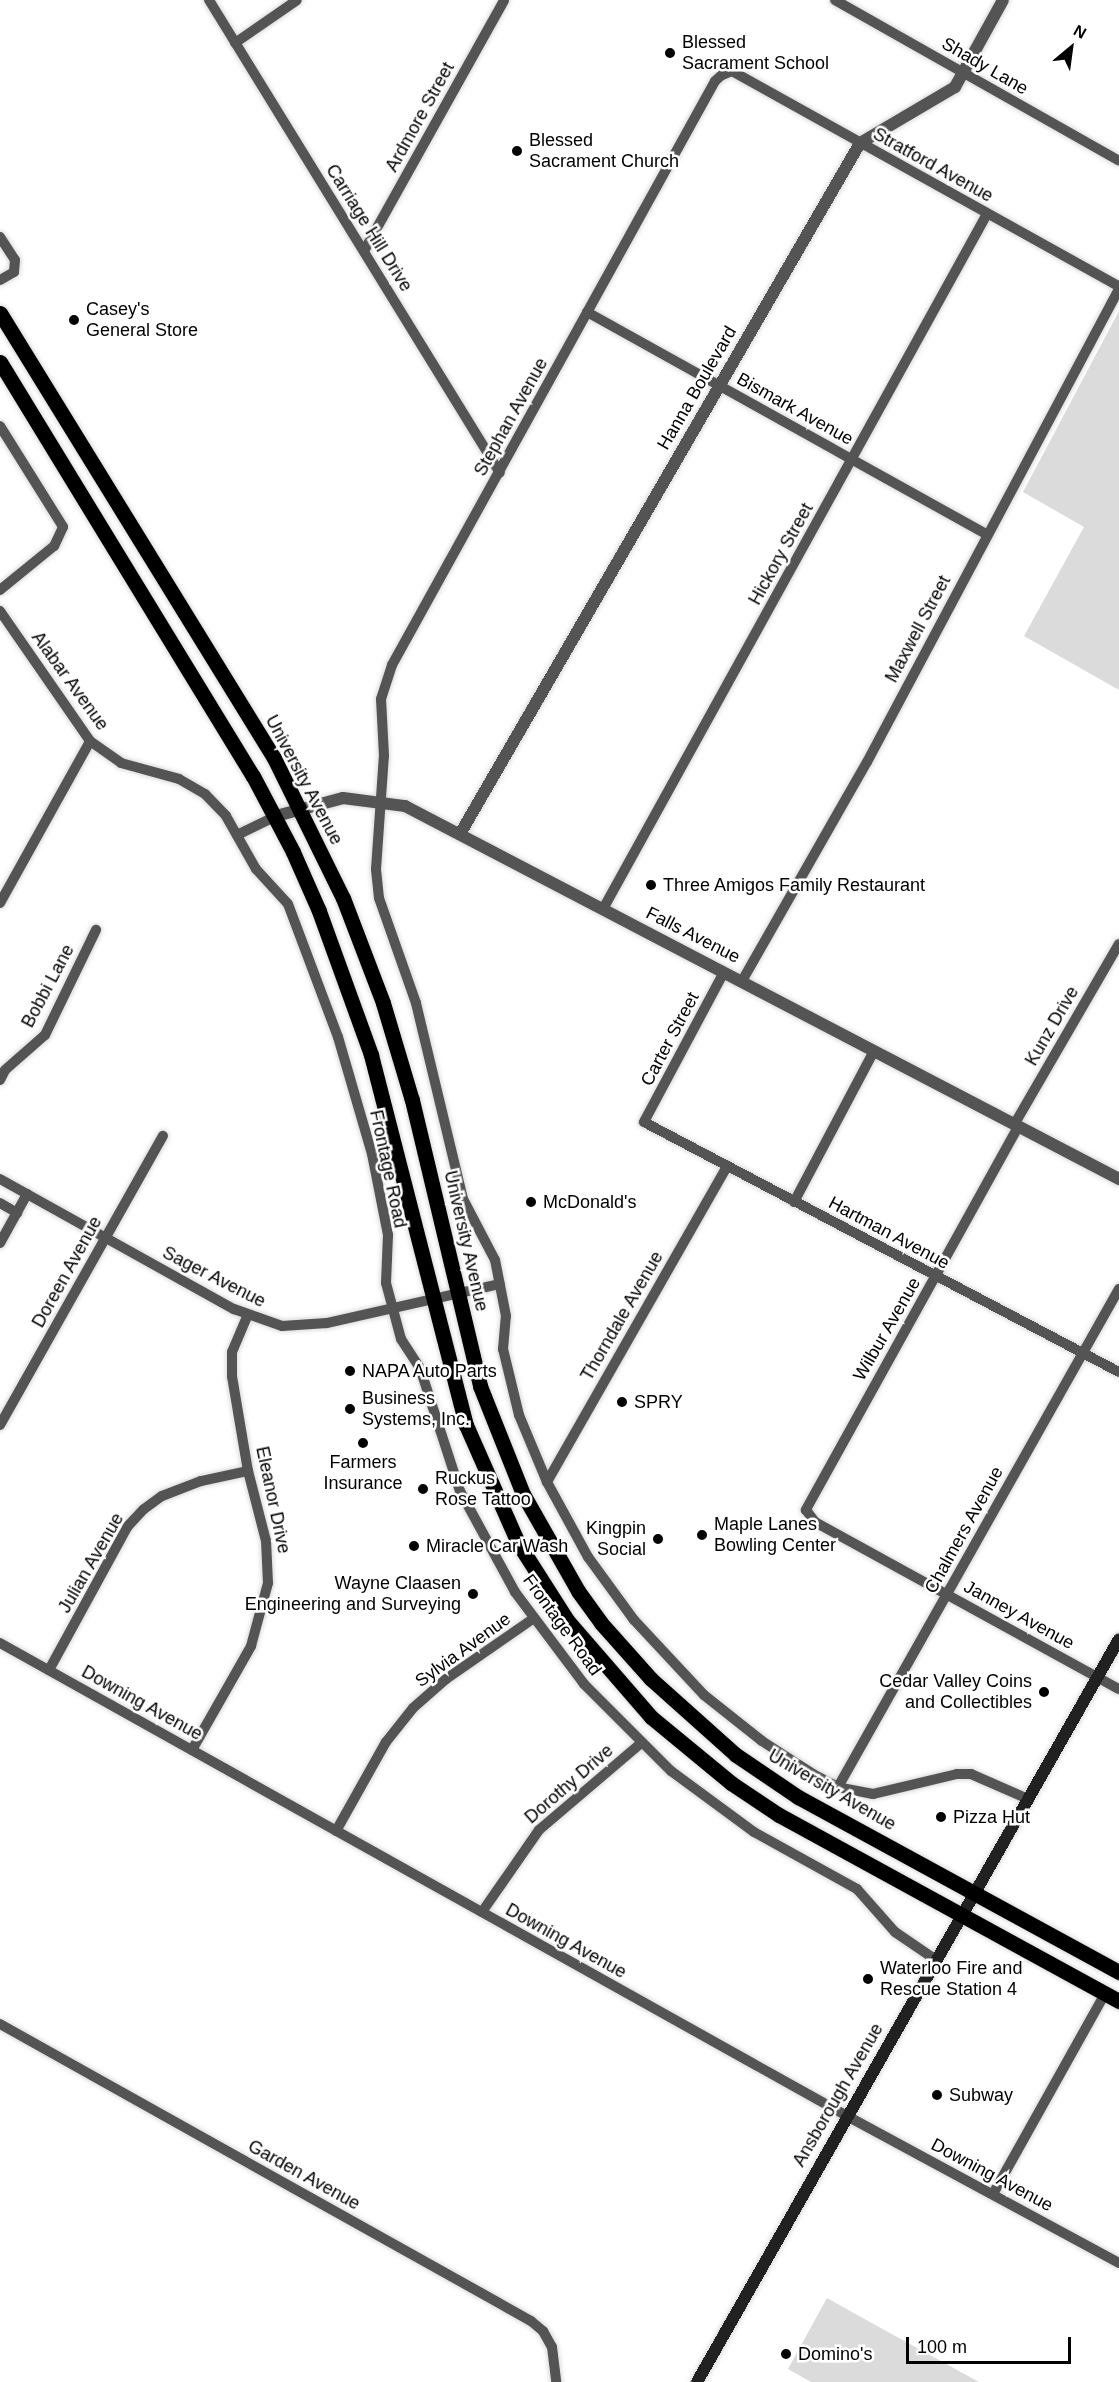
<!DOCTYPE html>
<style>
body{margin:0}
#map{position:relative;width:1119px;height:2382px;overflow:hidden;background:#fff;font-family:Helvetica,sans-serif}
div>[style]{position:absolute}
.green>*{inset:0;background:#dbdbdb}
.roads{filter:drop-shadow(0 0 2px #dbdbdb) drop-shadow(0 0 2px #dbdbdb)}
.minor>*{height:10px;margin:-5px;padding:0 5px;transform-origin:5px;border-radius:5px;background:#545454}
.tertiary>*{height:12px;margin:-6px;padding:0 6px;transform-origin:6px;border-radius:6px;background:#545454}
.secondary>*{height:12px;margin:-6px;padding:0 6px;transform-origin:6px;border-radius:6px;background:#212121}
.primary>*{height:15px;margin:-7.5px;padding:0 7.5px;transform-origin:7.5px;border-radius:7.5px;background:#000}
.dots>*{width:16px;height:16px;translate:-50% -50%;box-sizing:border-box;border:3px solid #fff;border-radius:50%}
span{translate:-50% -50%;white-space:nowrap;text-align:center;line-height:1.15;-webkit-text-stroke:5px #fff;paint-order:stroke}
.poi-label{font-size:18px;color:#000}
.left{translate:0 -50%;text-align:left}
.right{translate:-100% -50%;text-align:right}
.street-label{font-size:18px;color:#000}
.north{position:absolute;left:1041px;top:18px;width:60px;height:60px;-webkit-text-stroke:4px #fff;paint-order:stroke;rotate:29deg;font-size:16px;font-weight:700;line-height:24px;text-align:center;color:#000}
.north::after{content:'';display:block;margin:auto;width:21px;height:27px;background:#000;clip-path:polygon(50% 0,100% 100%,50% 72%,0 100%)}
.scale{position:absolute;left:906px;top:2337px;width:165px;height:27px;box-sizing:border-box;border:3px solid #000;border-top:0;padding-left:8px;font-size:18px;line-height:21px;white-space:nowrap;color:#000;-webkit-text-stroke:4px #fff;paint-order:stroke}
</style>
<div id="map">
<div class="green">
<i style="clip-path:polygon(1119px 311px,1119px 690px,1024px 636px,1084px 527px,1023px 492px)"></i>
<i style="clip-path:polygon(827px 2298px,859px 2316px,979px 2382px,811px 2382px,788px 2369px)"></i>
</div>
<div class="roads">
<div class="minor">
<i style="left:209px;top:0;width:555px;rotate:58.4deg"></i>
<i style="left:835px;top:0;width:326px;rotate:29.5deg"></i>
<i style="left:235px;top:43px;width:75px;rotate:-34.7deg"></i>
<i style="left:0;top:237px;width:27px;rotate:57deg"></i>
<i style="left:15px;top:260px;width:12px;rotate:95deg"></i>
<i style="left:14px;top:272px;width:16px;rotate:150deg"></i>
<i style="left:364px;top:251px;width:287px;rotate:-60.8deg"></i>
<i style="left:587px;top:312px;width:458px;rotate:29.1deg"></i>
<i style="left:0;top:426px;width:119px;rotate:58deg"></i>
<i style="left:63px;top:527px;width:21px;rotate:115deg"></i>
<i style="left:54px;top:546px;width:70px;rotate:140.8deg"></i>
<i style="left:0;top:611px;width:158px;rotate:55.3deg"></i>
<i style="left:90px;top:741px;width:38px;rotate:35deg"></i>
<i style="left:121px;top:763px;width:60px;rotate:15.4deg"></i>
<i style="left:179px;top:779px;width:30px;rotate:30deg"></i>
<i style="left:205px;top:794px;width:30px;rotate:46deg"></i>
<i style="left:226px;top:816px;width:61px;rotate:60.5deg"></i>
<i style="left:256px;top:869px;width:47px;rotate:47.6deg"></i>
<i style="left:288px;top:904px;width:142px;rotate:69.4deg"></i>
<i style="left:338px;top:1037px;width:122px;rotate:73.8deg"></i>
<i style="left:372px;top:1154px;width:83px;rotate:78.8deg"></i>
<i style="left:388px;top:1235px;width:48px;rotate:92.4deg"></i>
<i style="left:386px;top:1283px;width:58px;rotate:75deg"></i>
<i style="left:401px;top:1339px;width:35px;rotate:57deg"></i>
<i style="left:420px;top:1368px;width:129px;rotate:72deg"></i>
<i style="left:460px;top:1491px;width:115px;rotate:61.4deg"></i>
<i style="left:515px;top:1592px;width:115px;rotate:53.1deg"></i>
<i style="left:584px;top:1684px;width:123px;rotate:45deg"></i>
<i style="left:671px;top:1771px;width:103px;rotate:36.3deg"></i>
<i style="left:754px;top:1832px;width:118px;rotate:29deg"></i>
<i style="left:857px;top:1889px;width:57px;rotate:48.5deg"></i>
<i style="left:895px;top:1932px;width:50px;rotate:34.3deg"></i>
<i style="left:237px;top:835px;width:43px;rotate:-26deg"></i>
<i style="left:0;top:903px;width:185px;rotate:-60.9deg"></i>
<i style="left:603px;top:909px;width:794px;rotate:-61.08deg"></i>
<i style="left:724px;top:972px;width:170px;rotate:118.1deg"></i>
<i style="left:644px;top:1122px;width:537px;rotate:27.76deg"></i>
<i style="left:742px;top:981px;width:252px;rotate:-60.3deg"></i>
<i style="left:867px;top:762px;width:536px;rotate:-61.95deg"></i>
<i style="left:0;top:1080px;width:11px;rotate:-63deg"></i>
<i style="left:5px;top:1070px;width:53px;rotate:-41.2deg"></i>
<i style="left:45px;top:1035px;width:117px;rotate:-64.1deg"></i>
<i style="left:1014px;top:1125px;width:209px;rotate:-59.9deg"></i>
<i style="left:1018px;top:1127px;width:438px;rotate:119deg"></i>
<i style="left:806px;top:1510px;width:15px;rotate:53deg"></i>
<i style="left:815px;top:1522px;width:347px;rotate:28.8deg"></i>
<i style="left:0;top:1179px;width:268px;rotate:29.1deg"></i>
<i style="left:234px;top:1309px;width:51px;rotate:19.5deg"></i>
<i style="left:282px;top:1326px;width:45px;rotate:-3.8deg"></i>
<i style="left:327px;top:1323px;width:177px;rotate:-12.7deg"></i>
<i style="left:794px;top:1202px;width:171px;rotate:-62.1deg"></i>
<i style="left:0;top:1203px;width:20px;rotate:30deg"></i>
<i style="left:0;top:1243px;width:56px;rotate:-61.1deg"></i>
<i style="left:0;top:1425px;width:332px;rotate:-60.6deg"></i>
<i style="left:547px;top:1482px;width:364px;rotate:-60.3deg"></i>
<i style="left:0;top:1643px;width:970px;rotate:29.18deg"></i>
<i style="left:847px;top:2116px;width:309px;rotate:28.4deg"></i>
<i style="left:49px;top:1670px;width:164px;rotate:-61.3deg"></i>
<i style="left:128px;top:1526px;width:23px;rotate:-47deg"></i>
<i style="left:144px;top:1509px;width:22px;rotate:-36deg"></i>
<i style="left:162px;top:1496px;width:42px;rotate:-21deg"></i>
<i style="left:201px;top:1481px;width:48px;rotate:-12deg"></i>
<i style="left:192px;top:1750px;width:120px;rotate:-60.4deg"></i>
<i style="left:251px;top:1646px;width:65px;rotate:-74.9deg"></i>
<i style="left:268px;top:1583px;width:42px;rotate:-92.7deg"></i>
<i style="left:266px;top:1541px;width:72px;rotate:-104.4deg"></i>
<i style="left:248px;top:1471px;width:96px;rotate:-99.6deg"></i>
<i style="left:232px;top:1376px;width:24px;rotate:-90deg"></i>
<i style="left:232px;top:1352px;width:39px;rotate:-67deg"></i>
<i style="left:838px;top:1787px;width:572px;rotate:-60.57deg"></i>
<i style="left:1028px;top:1799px;width:62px;rotate:-156.3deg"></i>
<i style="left:971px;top:1774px;width:14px;rotate:180deg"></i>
<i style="left:957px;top:1774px;width:86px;rotate:166.6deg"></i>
<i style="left:873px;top:1794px;width:36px;rotate:-169deg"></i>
<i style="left:838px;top:1787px;width:28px;rotate:-153deg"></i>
<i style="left:813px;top:1774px;width:61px;rotate:-147.1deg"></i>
<i style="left:762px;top:1741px;width:74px;rotate:-141.6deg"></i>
<i style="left:704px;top:1695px;width:103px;rotate:-133deg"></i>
<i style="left:634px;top:1620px;width:78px;rotate:-126.1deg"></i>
<i style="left:588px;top:1557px;width:85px;rotate:-118.7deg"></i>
<i style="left:547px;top:1482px;width:73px;rotate:-112.7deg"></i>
<i style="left:519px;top:1415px;width:68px;rotate:-103.6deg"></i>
<i style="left:503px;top:1349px;width:33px;rotate:-85deg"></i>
<i style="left:506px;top:1316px;width:57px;rotate:-101.1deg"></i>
<i style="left:495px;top:1260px;width:69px;rotate:-117.7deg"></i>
<i style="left:463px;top:1199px;width:202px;rotate:-103.5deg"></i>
<i style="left:416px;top:1003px;width:111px;rotate:-109.4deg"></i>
<i style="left:379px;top:898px;width:29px;rotate:-96deg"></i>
<i style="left:376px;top:869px;width:113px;rotate:-86deg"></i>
<i style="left:384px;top:756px;width:57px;rotate:-93deg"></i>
<i style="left:381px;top:699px;width:36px;rotate:-72deg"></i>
<i style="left:392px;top:665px;width:667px;rotate:-61.05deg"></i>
<i style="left:715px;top:81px;width:9px;rotate:-41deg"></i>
<i style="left:722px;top:75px;width:11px;rotate:-22deg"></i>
<i style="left:732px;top:71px;width:443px;rotate:29.1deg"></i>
<i style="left:336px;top:1831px;width:102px;rotate:-60.7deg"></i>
<i style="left:386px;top:1742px;width:43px;rotate:-51.5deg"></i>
<i style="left:413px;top:1708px;width:44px;rotate:-41.3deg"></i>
<i style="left:446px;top:1679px;width:107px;rotate:-34.7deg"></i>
<i style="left:482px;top:1912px;width:100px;rotate:-55.2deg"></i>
<i style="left:539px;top:1830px;width:133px;rotate:-40.4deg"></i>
<i style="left:0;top:2024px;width:608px;rotate:29.22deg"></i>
<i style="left:531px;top:2321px;width:16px;rotate:40deg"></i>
<i style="left:543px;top:2331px;width:18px;rotate:61deg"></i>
<i style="left:552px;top:2347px;width:35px;rotate:83deg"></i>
<i style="left:993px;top:2194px;width:229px;rotate:-60.8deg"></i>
</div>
<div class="tertiary">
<i style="left:276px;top:816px;width:69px;rotate:-15deg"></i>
<i style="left:343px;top:798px;width:63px;rotate:7.4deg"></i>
<i style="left:405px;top:806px;width:806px;rotate:27.58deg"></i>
<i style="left:460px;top:834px;width:798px;rotate:-59.93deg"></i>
<i style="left:860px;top:143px;width:110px;rotate:-30.5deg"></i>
<i style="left:955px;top:87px;width:99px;rotate:-61.1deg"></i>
</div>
<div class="secondary">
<i style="left:697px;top:2382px;width:854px;rotate:-60.4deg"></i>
</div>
<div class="primary">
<i style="left:0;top:313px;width:523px;rotate:58.38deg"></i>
<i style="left:274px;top:758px;width:156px;rotate:63.8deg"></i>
<i style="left:343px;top:898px;width:112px;rotate:69.1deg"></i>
<i style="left:383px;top:1003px;width:101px;rotate:73.4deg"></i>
<i style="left:412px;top:1100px;width:294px;rotate:76.6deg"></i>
<i style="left:480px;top:1386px;width:116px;rotate:68.3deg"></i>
<i style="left:523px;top:1494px;width:112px;rotate:60.4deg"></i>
<i style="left:578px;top:1591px;width:39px;rotate:54deg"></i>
<i style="left:601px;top:1623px;width:75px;rotate:48.2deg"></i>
<i style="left:651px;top:1679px;width:114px;rotate:41.8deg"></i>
<i style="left:736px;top:1755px;width:75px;rotate:34.1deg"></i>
<i style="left:798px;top:1797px;width:366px;rotate:28.6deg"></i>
<i style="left:0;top:362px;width:485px;rotate:58.6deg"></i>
<i style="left:253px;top:776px;width:86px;rotate:62.2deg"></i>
<i style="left:293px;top:852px;width:64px;rotate:66.2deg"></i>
<i style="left:319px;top:911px;width:153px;rotate:70.1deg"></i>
<i style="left:371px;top:1055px;width:382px;rotate:75.6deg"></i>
<i style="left:466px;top:1425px;width:129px;rotate:66.2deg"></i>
<i style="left:518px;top:1543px;width:91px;rotate:57.5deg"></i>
<i style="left:567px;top:1620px;width:128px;rotate:49.1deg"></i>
<i style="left:651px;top:1717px;width:104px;rotate:39.5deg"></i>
<i style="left:731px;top:1783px;width:58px;rotate:33.7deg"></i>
<i style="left:779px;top:1815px;width:388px;rotate:28.7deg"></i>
</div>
</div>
<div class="dots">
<i style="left:670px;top:53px;background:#000"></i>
<i style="left:517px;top:151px;background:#000"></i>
<i style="left:74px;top:320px;background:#000"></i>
<i style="left:651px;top:885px;background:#000"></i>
<i style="left:531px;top:1202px;background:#000"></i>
<i style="left:350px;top:1371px;background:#000"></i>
<i style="left:622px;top:1402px;background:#000"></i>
<i style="left:350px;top:1409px;background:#000"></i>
<i style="left:363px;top:1443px;background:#000"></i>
<i style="left:423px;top:1489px;background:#000"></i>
<i style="left:702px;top:1535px;background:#000"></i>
<i style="left:658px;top:1539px;background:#000"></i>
<i style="left:414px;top:1546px;background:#000"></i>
<i style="left:473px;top:1594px;background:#000"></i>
<i style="left:1044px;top:1692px;background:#000"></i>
<i style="left:941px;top:1817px;background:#000"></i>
<i style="left:868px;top:1979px;background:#000"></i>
<i style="left:937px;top:2095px;background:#000"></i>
<i style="left:786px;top:2354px;background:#000"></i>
</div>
<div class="poi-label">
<span class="left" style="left:682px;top:53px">Blessed<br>Sacrament School</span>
<span class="left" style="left:529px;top:151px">Blessed<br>Sacrament Church</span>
<span class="left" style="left:86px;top:320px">Casey's<br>General Store</span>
<span class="left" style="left:663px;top:885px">Three Amigos Family Restaurant</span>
<span class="left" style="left:543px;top:1202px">McDonald's</span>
<span class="left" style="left:362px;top:1371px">NAPA Auto Parts</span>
<span class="left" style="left:362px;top:1409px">Business<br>Systems, Inc.</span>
<span class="left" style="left:634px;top:1402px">SPRY</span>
<span style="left:363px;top:1473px">Farmers<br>Insurance</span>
<span class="left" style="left:435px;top:1489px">Ruckus<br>Rose Tattoo</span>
<span class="left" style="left:714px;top:1535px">Maple Lanes<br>Bowling Center</span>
<span class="right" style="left:646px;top:1539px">Kingpin<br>Social</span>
<span class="left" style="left:426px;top:1546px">Miracle Car Wash</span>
<span class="right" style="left:461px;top:1594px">Wayne Claasen<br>Engineering and Surveying</span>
<span class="right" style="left:1032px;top:1692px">Cedar Valley Coins<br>and Collectibles</span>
<span class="left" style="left:953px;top:1817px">Pizza Hut</span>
<span class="left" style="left:880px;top:1979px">Waterloo Fire and<br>Rescue Station 4</span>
<span class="left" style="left:949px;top:2095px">Subway</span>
<span class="left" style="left:798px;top:2354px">Domino's</span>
</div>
<div class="street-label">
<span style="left:985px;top:66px;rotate:30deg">Shady Lane</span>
<span style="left:420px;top:117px;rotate:-61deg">Ardmore Street</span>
<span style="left:933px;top:165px;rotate:29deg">Stratford Avenue</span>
<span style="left:369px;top:228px;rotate:58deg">Carriage Hill Drive</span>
<span style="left:697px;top:388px;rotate:-60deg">Hanna Boulevard</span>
<span style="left:795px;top:409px;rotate:29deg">Bismark Avenue</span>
<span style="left:511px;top:417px;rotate:-61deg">Stephan Avenue</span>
<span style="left:781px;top:554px;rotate:-61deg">Hickory Street</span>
<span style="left:918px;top:629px;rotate:-62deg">Maxwell Street</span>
<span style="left:70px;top:681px;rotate:54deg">Alabar Avenue</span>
<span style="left:304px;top:780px;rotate:62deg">University Avenue</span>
<span style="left:693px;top:935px;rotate:27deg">Falls Avenue</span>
<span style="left:48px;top:986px;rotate:-62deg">Bobbi Lane</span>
<span style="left:1052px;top:1026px;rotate:-60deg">Kunz Drive</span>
<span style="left:670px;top:1039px;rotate:-62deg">Carter Street</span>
<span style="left:388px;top:1169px;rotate:78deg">Frontage Road</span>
<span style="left:889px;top:1233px;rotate:28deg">Hartman Avenue</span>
<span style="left:466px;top:1241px;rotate:77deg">University Avenue</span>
<span style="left:67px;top:1272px;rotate:-61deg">Doreen Avenue</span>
<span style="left:214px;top:1277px;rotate:27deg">Sager Avenue</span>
<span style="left:622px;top:1316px;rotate:-60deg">Thorndale Avenue</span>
<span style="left:887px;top:1329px;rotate:-60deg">Wilbur Avenue</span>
<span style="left:273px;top:1500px;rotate:78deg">Eleanor Drive</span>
<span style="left:964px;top:1530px;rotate:-61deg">Chalmers Avenue</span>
<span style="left:91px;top:1563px;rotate:-60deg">Julian Avenue</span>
<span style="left:1019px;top:1615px;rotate:29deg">Janney Avenue</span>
<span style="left:562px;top:1625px;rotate:54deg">Frontage Road</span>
<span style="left:463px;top:1650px;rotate:-36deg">Sylvia Avenue</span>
<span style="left:142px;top:1703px;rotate:29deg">Downing Avenue</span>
<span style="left:569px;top:1784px;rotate:-41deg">Dorothy Drive</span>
<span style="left:832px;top:1790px;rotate:30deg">University Avenue</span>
<span style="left:566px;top:1941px;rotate:29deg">Downing Avenue</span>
<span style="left:838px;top:2095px;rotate:-60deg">Ansborough Avenue</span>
<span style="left:304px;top:2175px;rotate:29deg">Garden Avenue</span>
<span style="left:992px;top:2175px;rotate:28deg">Downing Avenue</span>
</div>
<div class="north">N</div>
<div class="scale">100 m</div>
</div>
